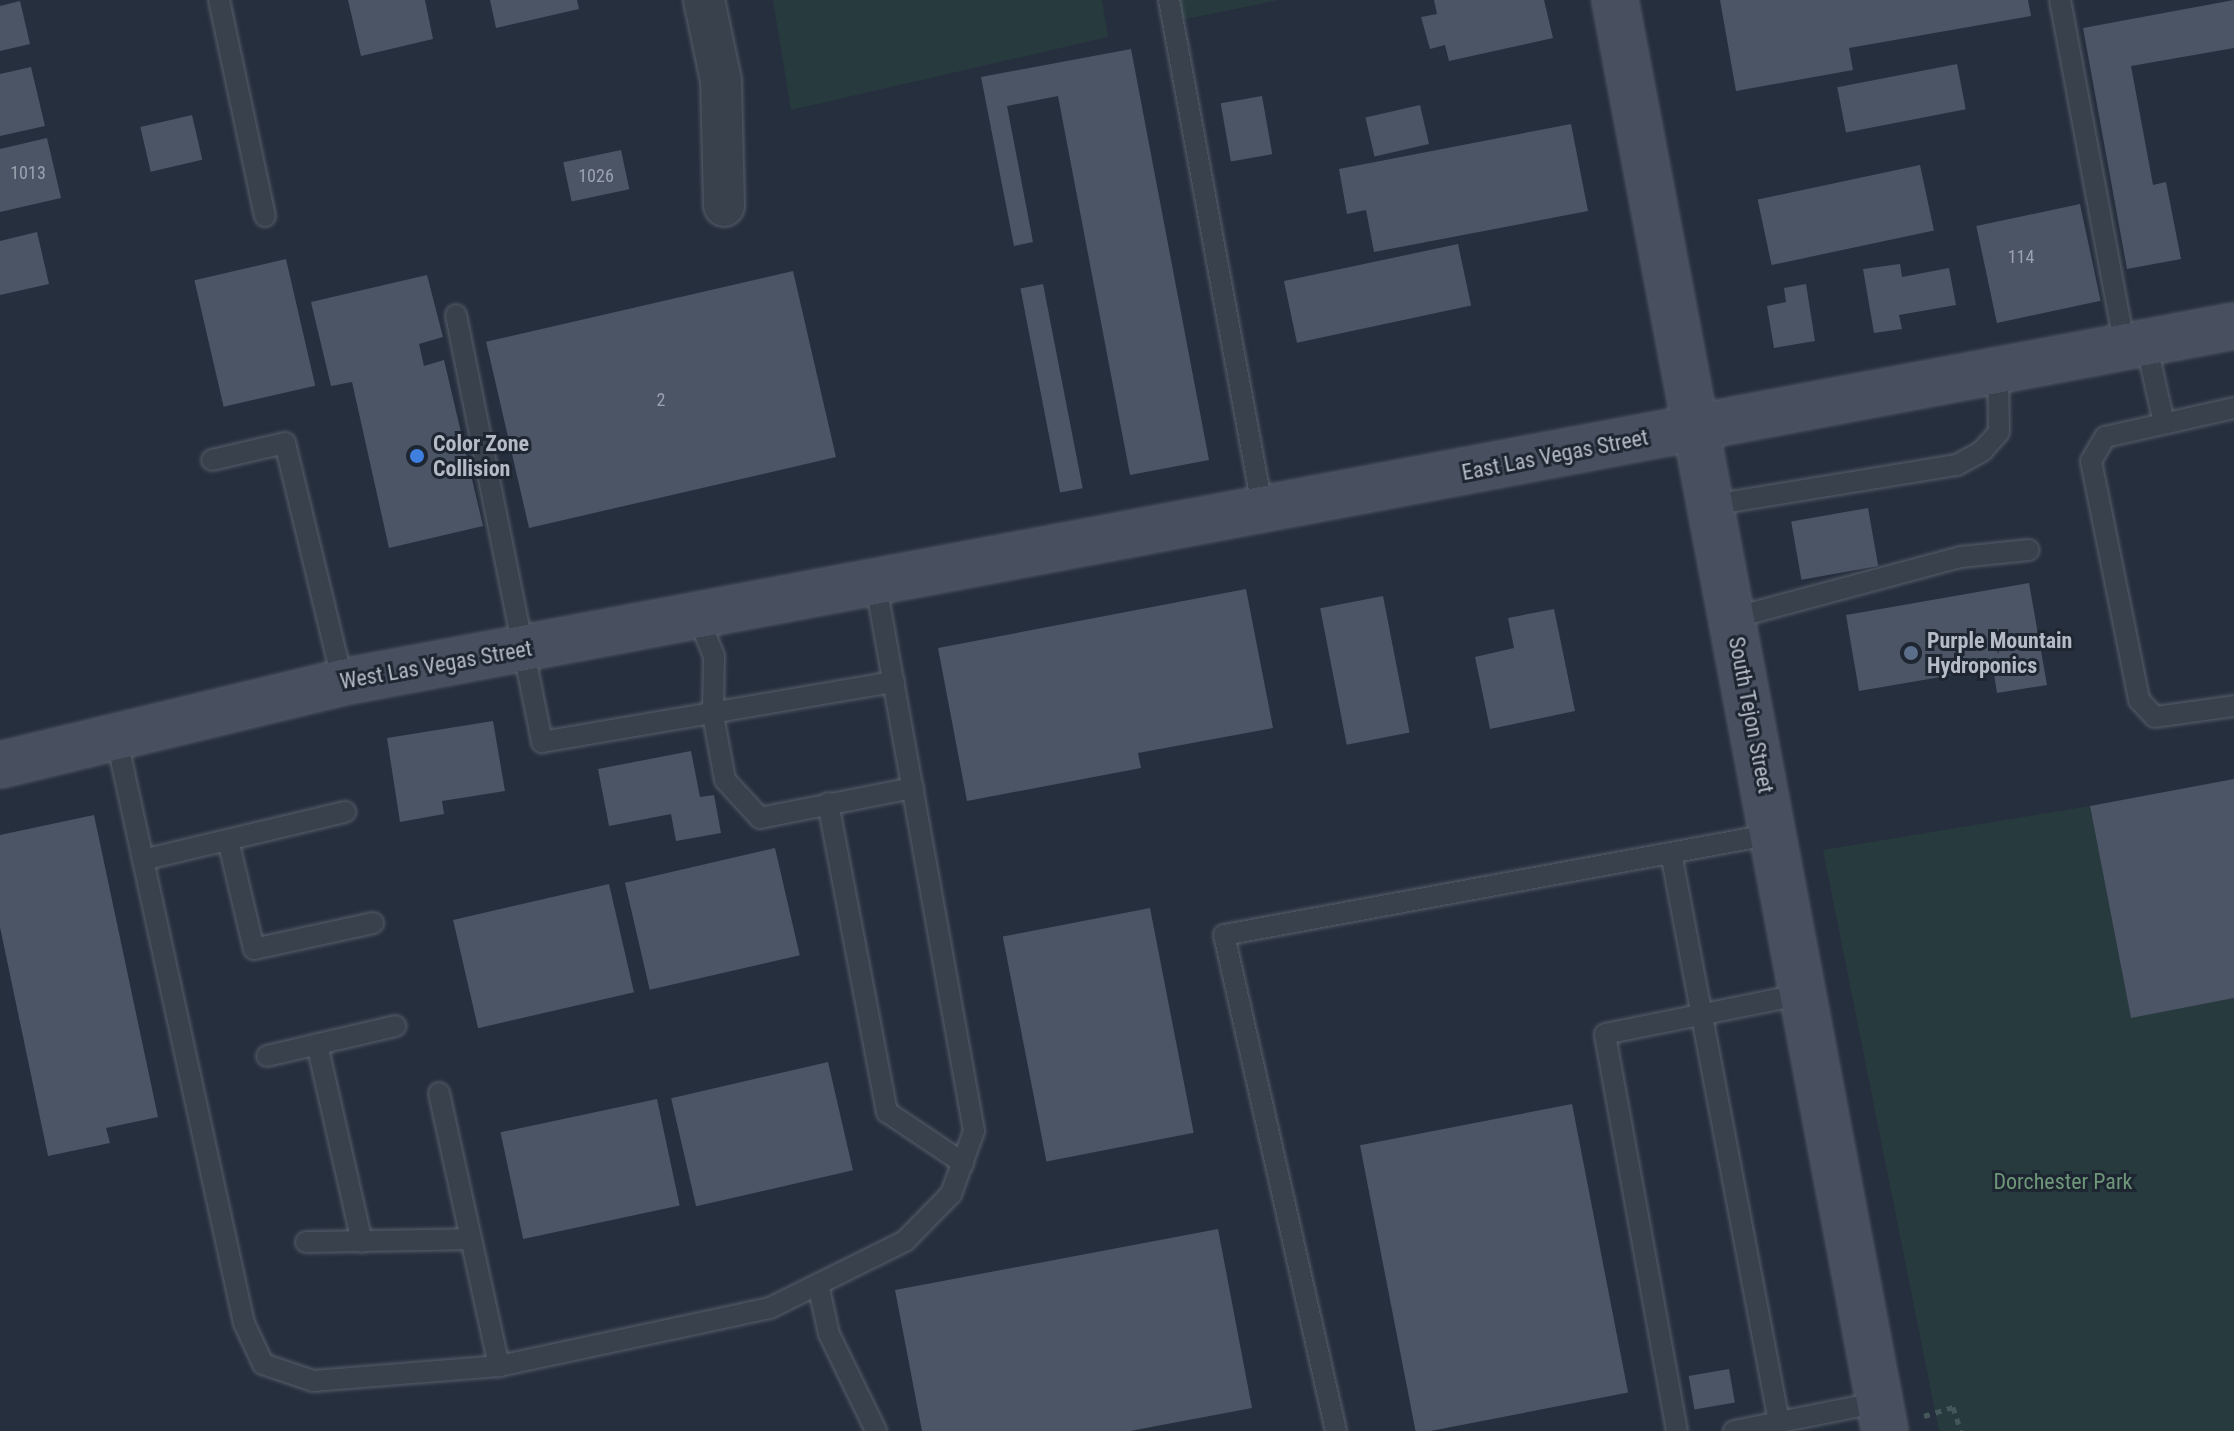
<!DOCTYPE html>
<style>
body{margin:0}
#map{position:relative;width:2234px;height:1431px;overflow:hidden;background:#262f3d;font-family:"Roboto Condensed",sans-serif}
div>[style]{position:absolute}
.green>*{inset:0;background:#273b3e}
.building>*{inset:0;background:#4c5566;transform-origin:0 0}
.path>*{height:5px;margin-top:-2.5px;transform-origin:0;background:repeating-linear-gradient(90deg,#45575b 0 6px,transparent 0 12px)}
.roads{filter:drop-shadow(0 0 2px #575f6b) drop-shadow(0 0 2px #575f6b)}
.lane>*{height:20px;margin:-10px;padding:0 10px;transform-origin:10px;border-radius:10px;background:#39414d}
.street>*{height:40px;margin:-20px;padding:0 20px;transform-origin:20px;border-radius:20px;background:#39414d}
.secondary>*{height:44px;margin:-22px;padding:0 22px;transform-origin:22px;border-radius:22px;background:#485060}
.dots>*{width:22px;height:22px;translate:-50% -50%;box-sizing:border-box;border:4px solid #1e2632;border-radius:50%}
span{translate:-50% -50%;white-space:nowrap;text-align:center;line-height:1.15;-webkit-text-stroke:6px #1e2632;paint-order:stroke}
.number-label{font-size:18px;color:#9ba2b0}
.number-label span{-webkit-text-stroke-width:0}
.poi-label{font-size:22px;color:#b5bcc8;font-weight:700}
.left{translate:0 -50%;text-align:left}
.street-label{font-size:22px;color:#b5bcc8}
.park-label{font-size:22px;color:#6e9879}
</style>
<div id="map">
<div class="green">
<i style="clip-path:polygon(773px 0,1102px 0,1108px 37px,791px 110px)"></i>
<i style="clip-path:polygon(1177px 0,1279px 0,1181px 20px)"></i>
<i style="clip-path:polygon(2090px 806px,2131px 1018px,2234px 998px,2234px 1431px,1939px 1431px,1823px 850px)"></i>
</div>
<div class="building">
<i style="clip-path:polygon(348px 0,425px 0,433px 39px,361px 56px)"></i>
<i style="clip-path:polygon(490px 0,577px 0,579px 9px,496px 28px)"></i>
<i style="clip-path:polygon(1434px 0,1544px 0,1553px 38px,1449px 61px,1445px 45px,1430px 49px,1421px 17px,1437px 14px)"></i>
<i style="clip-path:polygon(1720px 0,2028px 0,2031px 16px,1849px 48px,1853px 70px,1736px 91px)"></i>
<i style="clip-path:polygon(2234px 0,2234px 48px,2131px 66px,2153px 185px,2166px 182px,2181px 259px,2127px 269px,2083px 28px)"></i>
<i style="clip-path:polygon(20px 1px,30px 44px,0 51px,0 6px)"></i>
<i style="clip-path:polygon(1131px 49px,1209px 460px,1130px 475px,1058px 96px,1007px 106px,1033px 242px,1014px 246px,981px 77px)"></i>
<i style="left:1957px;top:64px;width:46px;height:122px;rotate:79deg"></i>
<i style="clip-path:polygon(31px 67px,45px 126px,0 136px,0 74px)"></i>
<i style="left:1262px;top:96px;width:59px;height:42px;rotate:80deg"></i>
<i style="left:1420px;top:105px;width:40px;height:56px;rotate:77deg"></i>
<i style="left:192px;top:115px;width:46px;height:53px;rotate:77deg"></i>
<i style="clip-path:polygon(1571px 124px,1588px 211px,1374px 252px,1366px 210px,1347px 214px,1339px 169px)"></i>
<i style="clip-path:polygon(47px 138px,61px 198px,0 212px,0 149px)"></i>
<i style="left:621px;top:150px;width:40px;height:59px;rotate:78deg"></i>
<i style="left:1920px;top:165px;width:67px;height:166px;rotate:78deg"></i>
<i style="left:2080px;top:204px;width:99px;height:106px;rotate:78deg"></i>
<i style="clip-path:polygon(37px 232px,49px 284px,0 295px,0 241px)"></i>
<i style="left:1458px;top:244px;width:63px;height:178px;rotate:78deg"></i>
<i style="left:286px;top:259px;width:130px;height:94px;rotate:77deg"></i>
<i style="clip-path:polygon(1900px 264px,1902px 277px,1949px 268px,1956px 305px,1899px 315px,1902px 329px,1874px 333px,1863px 269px)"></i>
<i style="left:793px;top:271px;width:191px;height:315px;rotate:77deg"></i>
<i style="clip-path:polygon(427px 275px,443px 337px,419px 344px,424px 366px,444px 360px,483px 526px,389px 548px,352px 382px,331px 386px,311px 302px)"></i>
<i style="left:1043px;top:284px;width:208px;height:23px;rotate:79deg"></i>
<i style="clip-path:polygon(1806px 284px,1815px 341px,1774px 348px,1767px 306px,1786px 302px,1784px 288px)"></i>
<i style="left:1868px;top:508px;width:59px;height:78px;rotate:80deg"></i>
<i style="clip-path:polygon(2029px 583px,2047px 685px,1997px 693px,1993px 668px,1859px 691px,1846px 615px)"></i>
<i style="clip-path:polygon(1246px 589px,1273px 728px,1138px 753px,1141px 768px,967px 801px,938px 648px)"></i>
<i style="left:1383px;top:596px;width:139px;height:64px;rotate:79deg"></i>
<i style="clip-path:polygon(1554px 609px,1575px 711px,1490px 729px,1475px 657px,1514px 648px,1508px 618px)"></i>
<i style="clip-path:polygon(493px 721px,505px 791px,442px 801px,444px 814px,400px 822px,387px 738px)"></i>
<i style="clip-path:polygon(691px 751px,700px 797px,714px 795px,721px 833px,676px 841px,671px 814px,609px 826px,598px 769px)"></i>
<i style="clip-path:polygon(2234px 779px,2234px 998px,2131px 1018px,2090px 806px)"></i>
<i style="clip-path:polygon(94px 815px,158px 1117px,106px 1128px,110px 1143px,48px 1156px,0 927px,0 835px)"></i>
<i style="left:775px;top:848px;width:110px;height:154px;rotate:77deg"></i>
<i style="left:609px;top:884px;width:111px;height:160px;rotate:77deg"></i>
<i style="left:1150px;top:908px;width:229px;height:150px;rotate:79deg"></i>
<i style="left:828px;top:1062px;width:111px;height:161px;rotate:77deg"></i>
<i style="left:657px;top:1099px;width:109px;height:160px;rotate:78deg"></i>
<i style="left:1572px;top:1104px;width:294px;height:216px;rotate:79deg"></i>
<i style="clip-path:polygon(1218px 1229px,1252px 1408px,1130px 1431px,922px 1431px,895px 1290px)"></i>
<i style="left:1729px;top:1369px;width:34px;height:41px;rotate:80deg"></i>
</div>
<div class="path">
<i style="left:1924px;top:1416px;width:30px;rotate:-17deg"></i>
<i style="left:1953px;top:1407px;width:25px;rotate:72deg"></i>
</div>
<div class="roads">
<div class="lane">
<i style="left:219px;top:0;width:221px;rotate:78deg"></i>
<i style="left:1169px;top:0;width:520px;rotate:79.58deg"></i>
<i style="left:2060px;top:0;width:353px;rotate:79.4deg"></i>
<i style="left:456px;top:315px;width:436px;rotate:78.6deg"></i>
<i style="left:542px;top:742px;width:357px;rotate:-9.7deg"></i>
<i style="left:2146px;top:343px;width:82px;rotate:77.3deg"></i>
<i style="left:2234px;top:408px;width:132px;rotate:167.3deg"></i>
<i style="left:2105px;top:437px;width:28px;rotate:120deg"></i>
<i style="left:2091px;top:461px;width:244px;rotate:78.6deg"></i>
<i style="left:2139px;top:700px;width:23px;rotate:47deg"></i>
<i style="left:2155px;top:717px;width:80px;rotate:-7.9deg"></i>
<i style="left:212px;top:460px;width:75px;rotate:-13.1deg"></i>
<i style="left:285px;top:443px;width:246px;rotate:76.4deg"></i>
<i style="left:1712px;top:505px;width:248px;rotate:-9.3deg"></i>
<i style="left:1957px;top:465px;width:29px;rotate:-29deg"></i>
<i style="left:1982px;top:451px;width:25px;rotate:-48deg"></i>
<i style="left:1999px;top:432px;width:61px;rotate:-90.9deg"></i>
<i style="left:698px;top:617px;width:42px;rotate:67.7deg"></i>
<i style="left:714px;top:656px;width:59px;rotate:91deg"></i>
<i style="left:713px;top:715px;width:66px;rotate:79.5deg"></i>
<i style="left:725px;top:780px;width:52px;rotate:47.4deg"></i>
<i style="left:760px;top:818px;width:156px;rotate:-11.1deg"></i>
<i style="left:1733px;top:618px;width:236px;rotate:-15deg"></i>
<i style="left:1961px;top:557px;width:68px;rotate:-5.9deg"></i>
<i style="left:116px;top:736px;width:601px;rotate:77.7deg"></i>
<i style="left:244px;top:1323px;width:45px;rotate:65.1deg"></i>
<i style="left:263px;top:1364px;width:53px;rotate:18.8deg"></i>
<i style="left:313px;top:1381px;width:187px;rotate:-4.6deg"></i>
<i style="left:499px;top:1366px;width:277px;rotate:-12.1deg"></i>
<i style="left:770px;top:1308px;width:151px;rotate:-26.4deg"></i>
<i style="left:905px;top:1241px;width:66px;rotate:-45.6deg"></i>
<i style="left:951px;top:1194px;width:67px;rotate:-69.9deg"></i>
<i style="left:974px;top:1131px;width:555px;rotate:-100.18deg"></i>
<i style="left:828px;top:803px;width:315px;rotate:79.2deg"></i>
<i style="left:887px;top:1112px;width:92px;rotate:33.9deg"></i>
<i style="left:228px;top:840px;width:112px;rotate:76.6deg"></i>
<i style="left:254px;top:949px;width:122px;rotate:-12.3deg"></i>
<i style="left:1671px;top:853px;width:579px;rotate:79.25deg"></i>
<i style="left:143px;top:860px;width:208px;rotate:-13.4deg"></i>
<i style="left:317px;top:1044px;width:203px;rotate:77.2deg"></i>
<i style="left:267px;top:1056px;width:132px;rotate:-13.1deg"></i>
<i style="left:439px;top:1093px;width:280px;rotate:77.6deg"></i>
<i style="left:306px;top:1242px;width:165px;rotate:-1deg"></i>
<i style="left:818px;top:1284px;width:51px;rotate:77.6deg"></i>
<i style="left:829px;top:1334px;width:108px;rotate:64.1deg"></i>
<i style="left:1336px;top:1431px;width:508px;rotate:-102.72deg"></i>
<i style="left:1224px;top:935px;width:558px;rotate:-10.42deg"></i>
<i style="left:1677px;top:1431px;width:403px;rotate:-100.3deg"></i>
<i style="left:1605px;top:1034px;width:202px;rotate:-11.4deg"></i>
<i style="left:1734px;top:1431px;width:149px;rotate:-11.2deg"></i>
</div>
<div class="street">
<i style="left:704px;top:0;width:83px;rotate:78.1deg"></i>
<i style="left:721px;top:81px;width:125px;rotate:88.6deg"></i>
</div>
<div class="secondary">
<i style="left:1615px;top:0;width:1456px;rotate:79.32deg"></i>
<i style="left:0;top:765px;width:353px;rotate:-13.6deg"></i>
<i style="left:343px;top:682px;width:1924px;rotate:-10.66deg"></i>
</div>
</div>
<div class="dots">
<i style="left:417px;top:456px;background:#3f7fe0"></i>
<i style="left:1911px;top:653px;background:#5c6f8a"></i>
</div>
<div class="number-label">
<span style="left:28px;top:173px">1013</span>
<span style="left:596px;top:176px">1026</span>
<span style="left:2021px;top:257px">114</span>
<span style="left:661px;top:400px">2</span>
</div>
<div class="poi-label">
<span class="left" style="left:433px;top:456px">Color Zone<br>Collision</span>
<span class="left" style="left:1927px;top:653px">Purple Mountain<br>Hydroponics</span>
</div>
<div class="street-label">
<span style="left:1555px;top:455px;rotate:-11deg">East Las Vegas Street</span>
<span style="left:436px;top:665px;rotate:-10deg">West Las Vegas Street</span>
<span style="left:1751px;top:715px;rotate:79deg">South Tejon Street</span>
</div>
<div class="park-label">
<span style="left:2063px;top:1182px">Dorchester Park</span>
</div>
</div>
